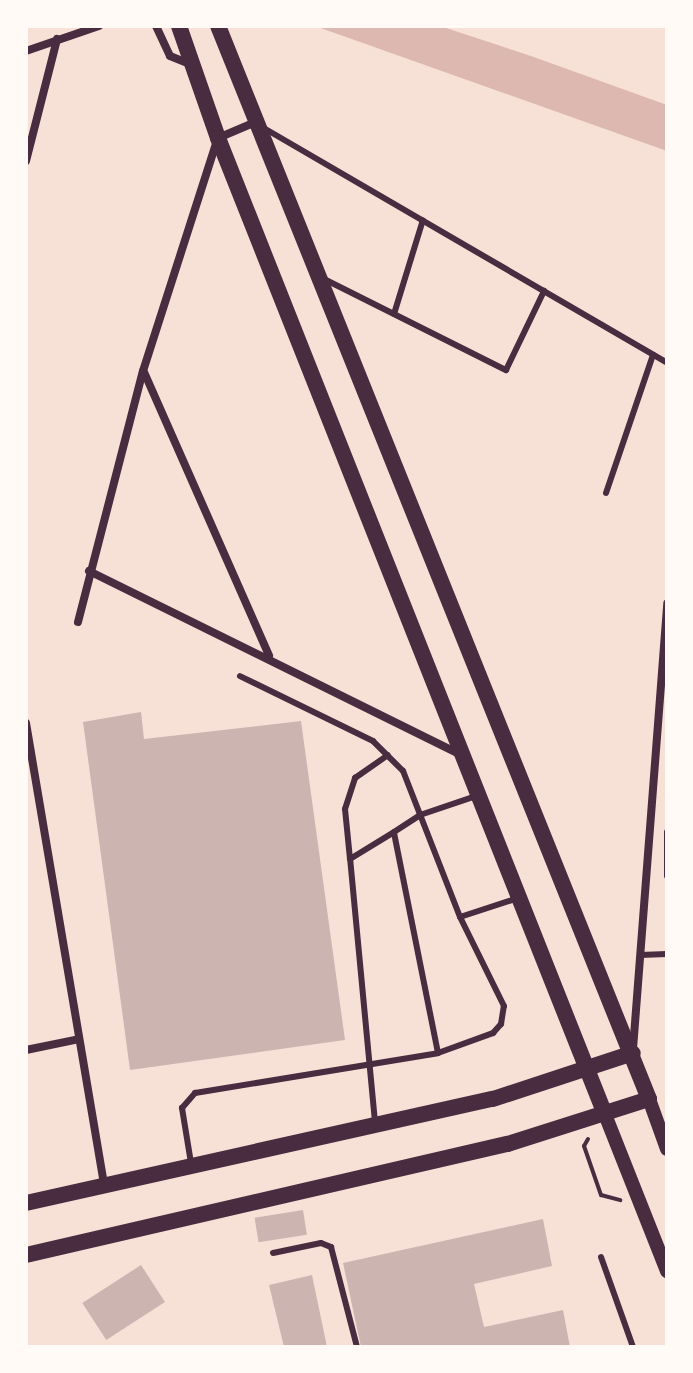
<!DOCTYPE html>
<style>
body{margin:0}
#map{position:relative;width:693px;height:1373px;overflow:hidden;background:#f7e1d7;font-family:Manrope,sans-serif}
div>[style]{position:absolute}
.water>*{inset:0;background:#dcb8b0}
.building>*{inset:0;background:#ccb4b1;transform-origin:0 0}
.path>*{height:4px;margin:-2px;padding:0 2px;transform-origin:2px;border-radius:2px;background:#4a2c40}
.service>*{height:6px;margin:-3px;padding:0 3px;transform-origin:3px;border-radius:3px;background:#4a2c40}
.minor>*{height:8px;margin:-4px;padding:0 4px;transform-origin:4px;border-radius:4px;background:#4a2c40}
.tertiary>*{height:14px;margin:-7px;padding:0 7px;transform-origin:7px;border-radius:7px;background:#4a2c40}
.secondary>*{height:16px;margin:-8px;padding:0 8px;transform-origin:8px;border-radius:8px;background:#4a2c40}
span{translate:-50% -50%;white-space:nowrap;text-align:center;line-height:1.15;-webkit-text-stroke:6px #fffaf5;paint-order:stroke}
.frame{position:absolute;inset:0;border:28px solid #fffaf5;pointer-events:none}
</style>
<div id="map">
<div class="water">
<i style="clip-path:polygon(315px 26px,440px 26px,531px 56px,667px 105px,667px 151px)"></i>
</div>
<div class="building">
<i style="clip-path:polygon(141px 712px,144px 739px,301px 721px,345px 1040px,130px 1070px,83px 722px)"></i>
<i style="left:303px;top:1210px;width:25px;height:49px;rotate:81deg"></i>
<i style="clip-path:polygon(543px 1219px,552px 1266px,474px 1284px,484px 1327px,563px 1310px,570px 1347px,361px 1347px,343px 1263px)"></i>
<i style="left:141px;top:1265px;width:44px;height:70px;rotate:57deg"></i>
<i style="clip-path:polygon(312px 1275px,327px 1347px,284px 1347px,269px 1285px)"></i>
</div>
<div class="path">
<i style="left:588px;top:1139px;width:8px;rotate:120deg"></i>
<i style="left:584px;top:1146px;width:52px;rotate:70.9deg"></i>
<i style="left:601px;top:1195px;width:20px;rotate:15deg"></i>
</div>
<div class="service">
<i style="left:262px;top:127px;width:469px;rotate:30.2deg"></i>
<i style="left:322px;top:278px;width:206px;rotate:26.6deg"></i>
<i style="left:506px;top:370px;width:88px;rotate:-64.3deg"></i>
<i style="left:394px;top:314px;width:98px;rotate:-72.9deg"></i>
<i style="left:606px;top:493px;width:146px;rotate:-71.2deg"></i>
<i style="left:667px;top:832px;width:44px;rotate:90deg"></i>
<i style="left:350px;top:859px;width:50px;rotate:-95.7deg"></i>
<i style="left:345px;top:809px;width:33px;rotate:-72deg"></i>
<i style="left:355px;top:778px;width:40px;rotate:-34.9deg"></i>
<i style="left:460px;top:917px;width:61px;rotate:-18.1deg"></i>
<i style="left:640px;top:955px;width:27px;rotate:-2deg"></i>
<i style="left:438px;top:1053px;width:225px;rotate:-101.3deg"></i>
<i style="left:394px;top:832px;width:31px;rotate:-33deg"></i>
<i style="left:420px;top:815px;width:62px;rotate:-18.7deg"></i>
<i style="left:375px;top:1122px;width:264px;rotate:-95.4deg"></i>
<i style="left:350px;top:859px;width:52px;rotate:-31.5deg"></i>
<i style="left:191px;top:1163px;width:56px;rotate:-99.3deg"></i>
<i style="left:182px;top:1108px;width:20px;rotate:-49deg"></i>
<i style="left:195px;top:1093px;width:246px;rotate:-9.3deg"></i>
<i style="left:438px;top:1053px;width:59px;rotate:-20deg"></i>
<i style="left:493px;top:1033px;width:12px;rotate:-48deg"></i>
<i style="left:501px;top:1024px;width:18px;rotate:-81deg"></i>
<i style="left:504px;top:1006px;width:99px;rotate:-116.3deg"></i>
<i style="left:460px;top:917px;width:157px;rotate:-111.3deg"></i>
<i style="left:403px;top:771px;width:42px;rotate:-135deg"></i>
<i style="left:373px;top:741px;width:148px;rotate:-154deg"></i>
<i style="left:273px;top:1253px;width:49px;rotate:-11.8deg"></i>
<i style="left:321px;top:1243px;width:11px;rotate:22deg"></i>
<i style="left:331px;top:1247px;width:103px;rotate:75.4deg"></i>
<i style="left:601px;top:1257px;width:96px;rotate:70.4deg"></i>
</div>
<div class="minor">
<i style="left:156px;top:26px;width:33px;rotate:65deg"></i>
<i style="left:170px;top:56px;width:22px;rotate:22deg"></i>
<i style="left:26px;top:51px;width:77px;rotate:-18.9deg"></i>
<i style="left:26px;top:161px;width:126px;rotate:-75.7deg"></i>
<i style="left:144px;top:372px;width:310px;rotate:66.2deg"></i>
<i style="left:89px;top:571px;width:415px;rotate:26.3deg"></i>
<i style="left:78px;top:622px;width:259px;rotate:-75.5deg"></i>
<i style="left:143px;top:371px;width:245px;rotate:-72.2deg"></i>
<i style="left:218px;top:138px;width:39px;rotate:-23deg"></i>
<i style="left:26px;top:723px;width:469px;rotate:80.4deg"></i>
<i style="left:633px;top:1049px;width:447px;rotate:-85.6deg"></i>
<i style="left:26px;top:1050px;width:54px;rotate:-11.7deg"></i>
</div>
<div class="tertiary">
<i style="left:649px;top:1099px;width:53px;rotate:70.2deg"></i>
<i style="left:606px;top:1117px;width:166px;rotate:68.4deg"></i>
</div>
<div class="secondary">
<i style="left:179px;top:26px;width:119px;rotate:70.8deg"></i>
<i style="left:218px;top:138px;width:1053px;rotate:68.38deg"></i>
<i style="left:26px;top:1203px;width:478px;rotate:-12.6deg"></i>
<i style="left:493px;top:1099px;width:147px;rotate:-18.2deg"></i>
<i style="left:26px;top:1255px;width:495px;rotate:-13deg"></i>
<i style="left:508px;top:1144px;width:148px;rotate:-17.7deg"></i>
<i style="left:649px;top:1099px;width:1156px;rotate:-111.88deg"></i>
</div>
<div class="frame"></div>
</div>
